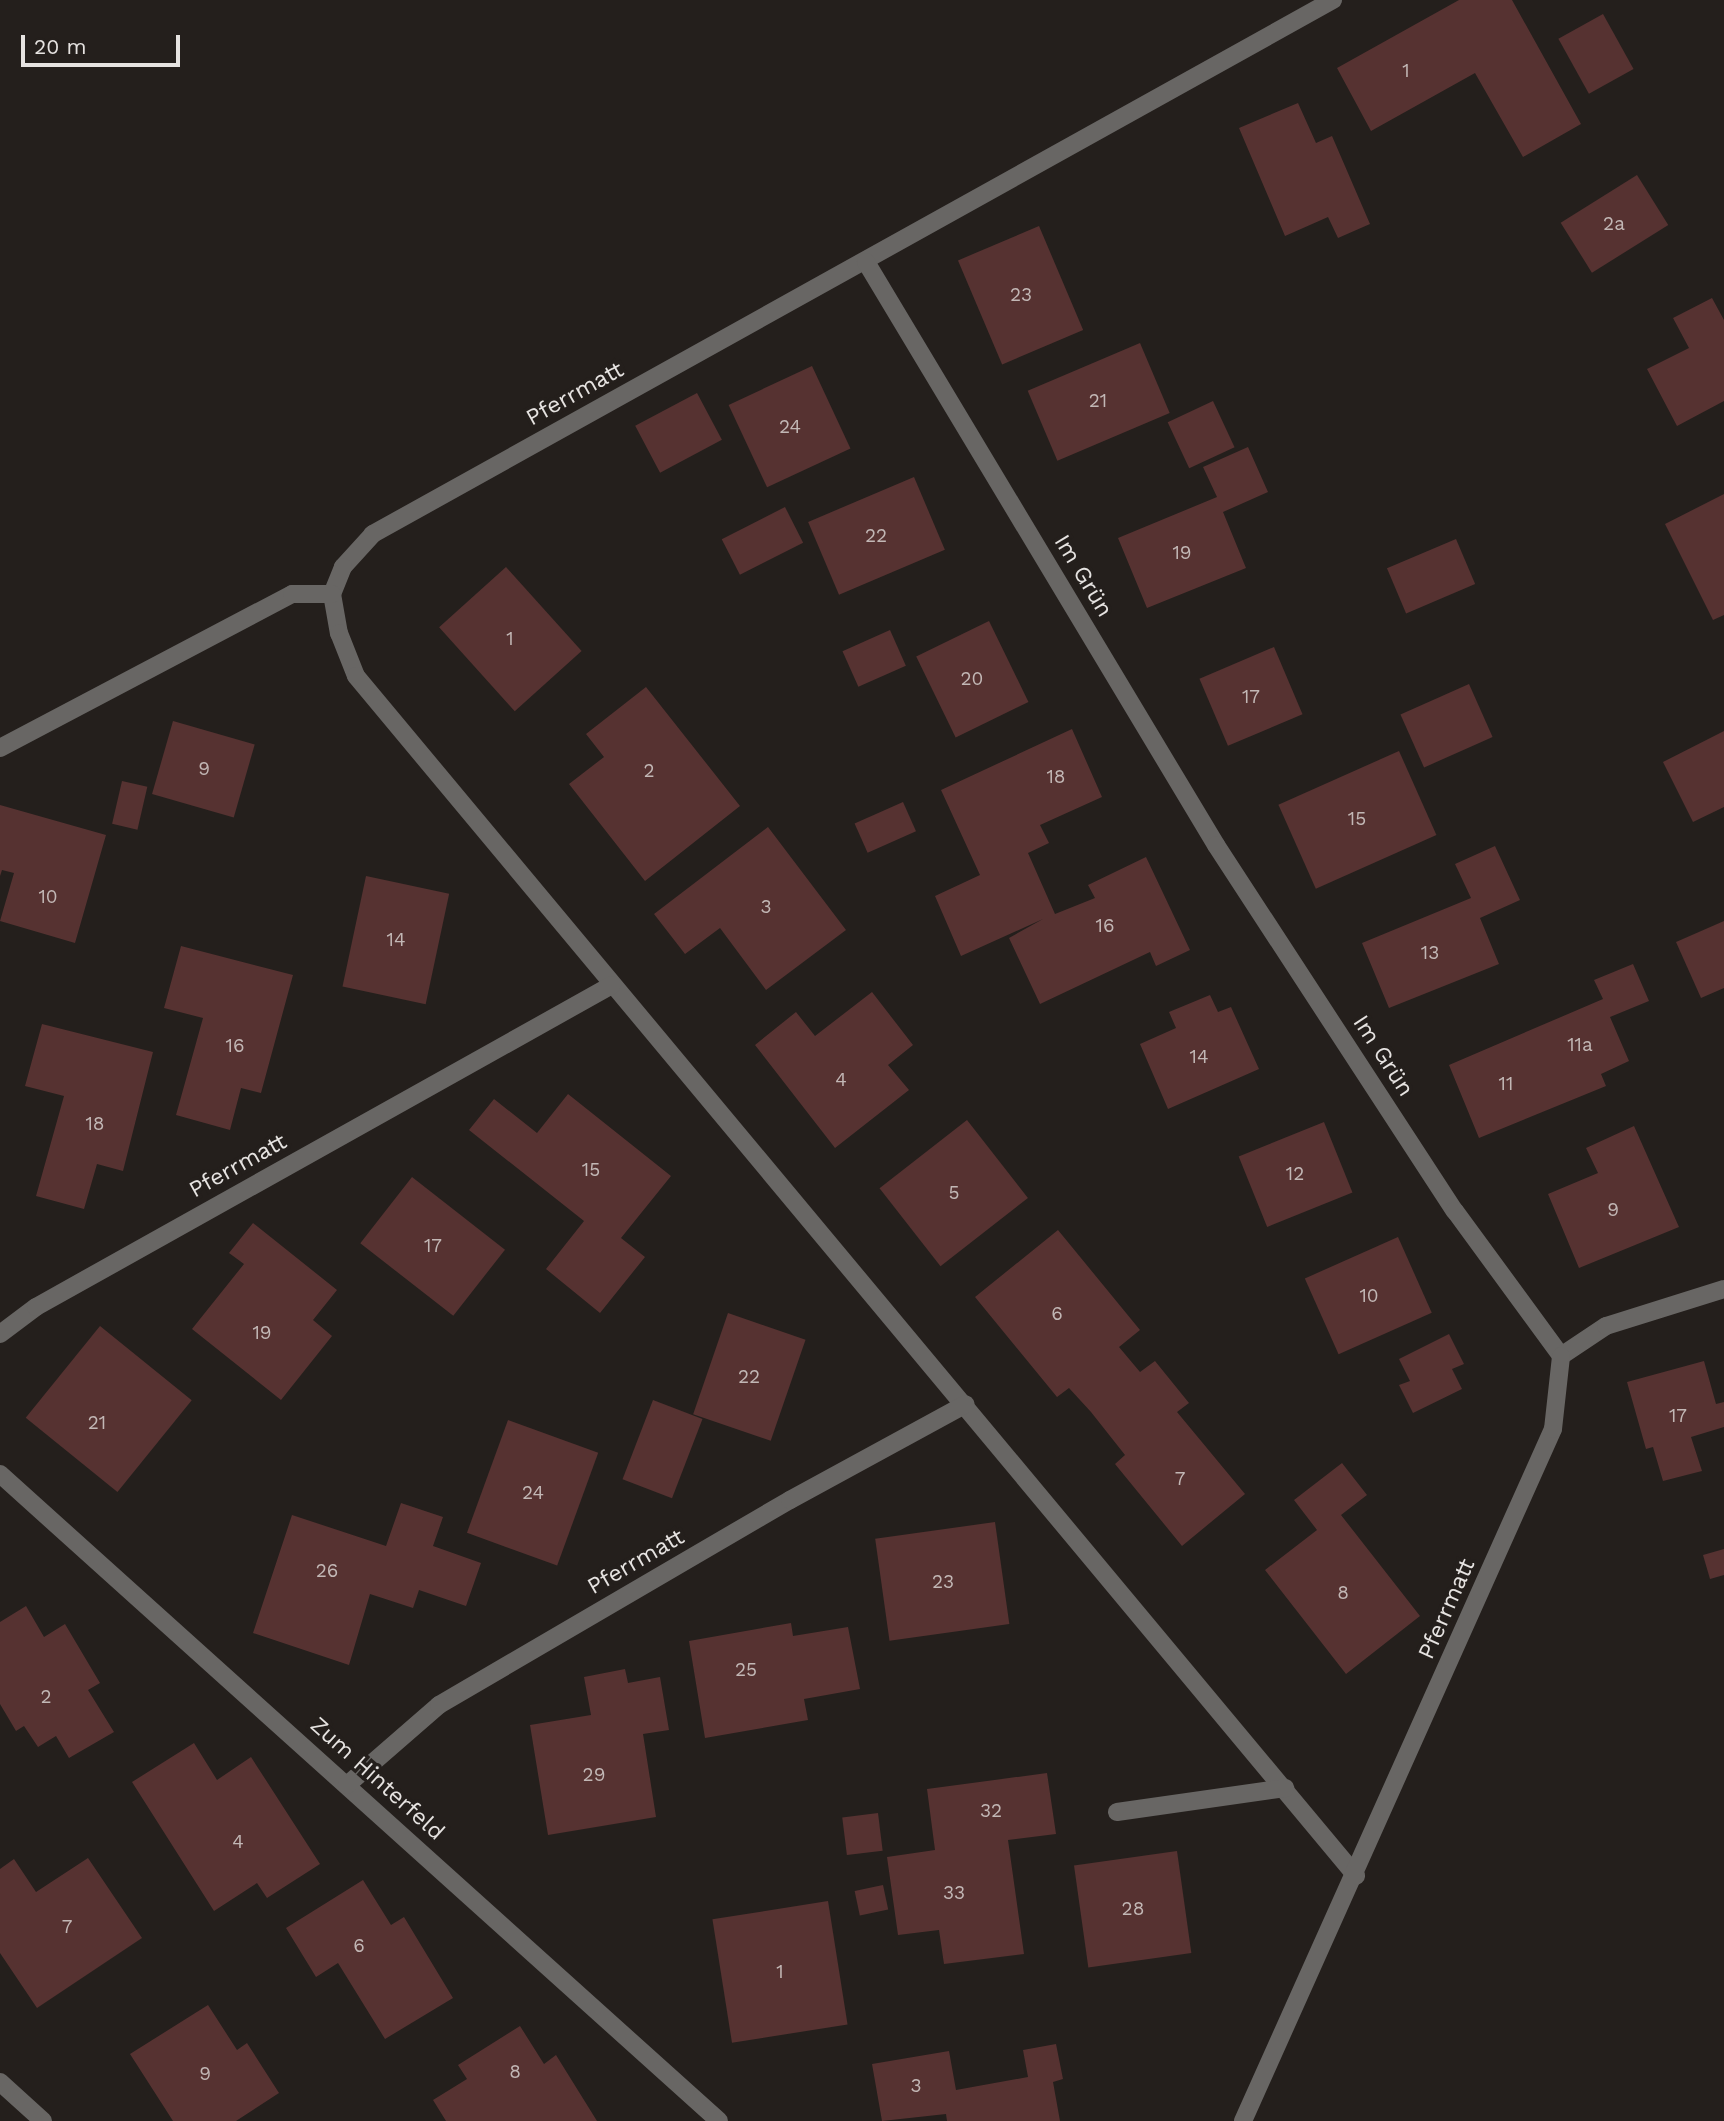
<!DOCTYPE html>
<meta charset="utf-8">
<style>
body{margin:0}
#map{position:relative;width:1724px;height:2121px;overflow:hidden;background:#241f1c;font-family:"Work Sans",sans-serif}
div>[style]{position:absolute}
.building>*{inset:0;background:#563231;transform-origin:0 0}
.street>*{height:18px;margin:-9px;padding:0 9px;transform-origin:9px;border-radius:9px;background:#686664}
span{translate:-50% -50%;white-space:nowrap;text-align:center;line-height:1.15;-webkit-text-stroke:7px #241f1c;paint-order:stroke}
.number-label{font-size:19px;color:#c2b7b5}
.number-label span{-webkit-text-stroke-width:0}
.street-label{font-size:23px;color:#e6e3e1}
.scale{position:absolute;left:21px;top:35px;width:159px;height:32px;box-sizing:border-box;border:4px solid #e6e3e1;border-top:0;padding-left:9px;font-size:21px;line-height:24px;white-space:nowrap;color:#e6e3e1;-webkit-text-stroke:5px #241f1c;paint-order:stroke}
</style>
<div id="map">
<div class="building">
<i style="clip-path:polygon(1459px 0,1512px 0,1581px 124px,1523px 157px,1475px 73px,1371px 131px,1337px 68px)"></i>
<i style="left:1603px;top:14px;width:63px;height:51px;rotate:61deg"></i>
<i style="clip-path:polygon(1298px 103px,1316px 143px,1332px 136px,1370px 224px,1338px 238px,1328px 217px,1285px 236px,1239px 128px)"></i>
<i style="left:1637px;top:175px;width:59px;height:90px;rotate:58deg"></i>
<i style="left:1039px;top:226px;width:113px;height:88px;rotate:67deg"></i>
<i style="clip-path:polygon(1712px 298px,1724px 320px,1724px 401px,1677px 426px,1647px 369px,1689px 348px,1673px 318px)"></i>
<i style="left:1140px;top:343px;width:76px;height:122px;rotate:67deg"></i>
<i style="left:812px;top:366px;width:91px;height:92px;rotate:65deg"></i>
<i style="left:697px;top:393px;width:53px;height:70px;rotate:62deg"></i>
<i style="left:1213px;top:401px;width:51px;height:50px;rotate:65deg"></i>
<i style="clip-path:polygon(1248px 447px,1268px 492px,1223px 512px,1246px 568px,1147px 608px,1118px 538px,1217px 497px,1203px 467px)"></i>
<i style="left:914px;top:477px;width:79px;height:115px;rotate:67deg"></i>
<i style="clip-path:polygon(1724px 494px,1724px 615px,1713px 620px,1665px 524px)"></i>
<i style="left:785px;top:507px;width:40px;height:71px;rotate:63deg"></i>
<i style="left:1456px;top:539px;width:49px;height:75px;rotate:67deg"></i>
<i style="left:506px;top:567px;width:113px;height:90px;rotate:48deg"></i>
<i style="left:989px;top:621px;width:90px;height:81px;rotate:64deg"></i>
<i style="left:890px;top:630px;width:39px;height:52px;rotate:66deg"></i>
<i style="left:1274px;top:647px;width:73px;height:81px;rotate:67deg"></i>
<i style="left:1469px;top:684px;width:58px;height:75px;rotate:66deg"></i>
<i style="clip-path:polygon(646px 687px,740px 806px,645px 881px,569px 784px,604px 757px,586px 734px)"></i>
<i style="left:173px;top:721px;width:85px;height:76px;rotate:16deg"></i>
<i style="clip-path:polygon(1072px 729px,1102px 797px,1040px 825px,1049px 843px,1028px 853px,1055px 914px,1095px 898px,1088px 885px,1146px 857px,1190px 950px,1156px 966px,1150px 952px,1040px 1004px,1009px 938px,1043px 919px,961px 956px,935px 896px,980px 875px,941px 790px)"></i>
<i style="clip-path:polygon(1724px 731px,1724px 807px,1693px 822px,1663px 762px)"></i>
<i style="left:1399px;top:751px;width:92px;height:132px;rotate:66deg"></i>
<i style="left:122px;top:781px;width:26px;height:44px;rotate:13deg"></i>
<i style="left:903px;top:802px;width:32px;height:53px;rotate:66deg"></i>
<i style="clip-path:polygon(0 805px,106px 835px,75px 943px,0 921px,14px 873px,2px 870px,0 876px)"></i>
<i style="clip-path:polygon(768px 827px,846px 930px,766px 990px,720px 928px,685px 954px,654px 914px)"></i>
<i style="clip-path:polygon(1495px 846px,1520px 900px,1480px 918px,1499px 964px,1389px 1008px,1362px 943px,1471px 898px,1455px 864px)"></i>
<i style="left:366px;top:876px;width:85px;height:113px;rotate:12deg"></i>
<i style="clip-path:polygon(1724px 921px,1724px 988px,1701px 998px,1676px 942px)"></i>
<i style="clip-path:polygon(181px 946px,293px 975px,261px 1093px,241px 1088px,230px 1130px,176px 1115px,203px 1018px,164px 1008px)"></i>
<i style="clip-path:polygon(1633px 964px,1649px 1001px,1610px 1017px,1629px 1061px,1601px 1074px,1606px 1086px,1479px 1138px,1449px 1065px,1603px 999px,1594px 980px)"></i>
<i style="clip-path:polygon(872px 992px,913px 1045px,888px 1065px,909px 1090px,835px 1148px,755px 1045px,796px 1012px,815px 1036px)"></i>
<i style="clip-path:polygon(1210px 995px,1218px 1012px,1231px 1007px,1259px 1069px,1168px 1109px,1140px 1044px,1176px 1028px,1169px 1012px)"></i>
<i style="clip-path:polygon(42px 1024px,153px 1052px,123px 1171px,97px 1164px,84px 1209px,36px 1196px,64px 1096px,25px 1086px)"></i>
<i style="clip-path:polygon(568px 1094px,671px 1176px,621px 1238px,645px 1257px,600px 1313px,546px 1269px,584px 1221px,469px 1130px,494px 1099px,537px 1133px)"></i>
<i style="left:967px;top:1120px;width:99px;height:111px;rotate:52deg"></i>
<i style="left:1324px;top:1122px;width:76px;height:92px;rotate:68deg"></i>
<i style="clip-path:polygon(1634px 1126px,1679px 1227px,1579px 1268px,1548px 1194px,1598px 1173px,1586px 1148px)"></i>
<i style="left:412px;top:1177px;width:118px;height:84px;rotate:38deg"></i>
<i style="clip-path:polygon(253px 1223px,337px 1290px,313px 1320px,332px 1336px,281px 1400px,192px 1329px,244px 1264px,229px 1253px)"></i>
<i style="clip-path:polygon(1058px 1230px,1140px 1330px,1119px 1347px,1140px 1372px,1155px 1361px,1189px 1403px,1177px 1412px,1245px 1494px,1182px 1546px,1115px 1464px,1125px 1455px,1091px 1412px,1069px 1388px,1057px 1397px,975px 1297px)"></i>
<i style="left:1398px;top:1237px;width:83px;height:102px;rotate:66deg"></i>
<i style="left:728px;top:1313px;width:82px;height:107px;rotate:19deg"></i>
<i style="left:100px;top:1326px;width:118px;height:118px;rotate:39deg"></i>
<i style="clip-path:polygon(1449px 1334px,1464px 1364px,1452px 1369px,1462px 1389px,1413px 1413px,1399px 1385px,1410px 1381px,1399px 1359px)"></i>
<i style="clip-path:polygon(1704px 1361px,1716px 1404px,1724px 1402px,1724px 1427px,1691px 1437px,1702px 1471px,1663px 1481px,1653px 1447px,1646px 1449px,1627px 1382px)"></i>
<i style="left:653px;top:1400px;width:53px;height:85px;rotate:21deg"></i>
<i style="left:508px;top:1420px;width:96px;height:120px;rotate:20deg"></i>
<i style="clip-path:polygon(1342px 1463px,1367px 1495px,1341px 1515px,1420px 1616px,1346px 1674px,1265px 1570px,1317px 1530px,1294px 1500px)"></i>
<i style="clip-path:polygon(401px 1503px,443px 1517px,433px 1546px,481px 1563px,466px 1606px,419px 1590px,413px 1608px,370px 1594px,349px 1665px,253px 1633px,292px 1515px,386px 1546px)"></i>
<i style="left:995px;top:1522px;width:103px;height:121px;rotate:82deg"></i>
<i style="clip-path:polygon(1724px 1549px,1724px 1575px,1710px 1579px,1703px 1555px)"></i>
<i style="clip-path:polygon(26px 1606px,44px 1637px,65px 1624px,100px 1683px,88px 1690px,114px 1732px,69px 1758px,56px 1736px,38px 1747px,24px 1726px,16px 1731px,0 1704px,0 1622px)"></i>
<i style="clip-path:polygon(791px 1623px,793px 1636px,848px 1627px,860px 1689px,804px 1699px,808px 1720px,705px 1738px,689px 1641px)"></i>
<i style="clip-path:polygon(625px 1669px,628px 1683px,660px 1677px,669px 1730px,643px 1734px,656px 1817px,548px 1835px,530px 1725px,591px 1715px,584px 1677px)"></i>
<i style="clip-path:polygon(194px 1743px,217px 1780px,251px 1757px,320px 1864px,267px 1898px,257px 1883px,214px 1911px,132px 1782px)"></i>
<i style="clip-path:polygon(1047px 1773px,1056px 1834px,1008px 1840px,1024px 1954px,944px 1964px,939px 1930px,898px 1935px,887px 1857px,935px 1850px,927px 1789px)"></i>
<i style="left:878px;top:1813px;width:38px;height:36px;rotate:83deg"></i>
<i style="left:1177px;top:1851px;width:103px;height:104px;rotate:82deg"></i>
<i style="clip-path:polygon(88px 1858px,142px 1938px,37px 2008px,0 1953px,0 1869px,14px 1859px,36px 1892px)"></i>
<i style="clip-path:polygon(363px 1880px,391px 1925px,404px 1917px,453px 1998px,385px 2039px,338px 1963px,316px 1977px,286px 1928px)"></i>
<i style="left:883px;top:1885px;width:25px;height:29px;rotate:78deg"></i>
<i style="left:828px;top:1901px;width:125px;height:117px;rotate:81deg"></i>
<i style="clip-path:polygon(208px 2005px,237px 2050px,247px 2043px,279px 2093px,236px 2121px,173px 2121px,130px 2054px)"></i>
<i style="clip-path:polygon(520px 2026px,544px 2064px,556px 2055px,597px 2121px,446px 2121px,433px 2100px,467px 2079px,458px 2065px)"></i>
<i style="clip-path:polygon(1056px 2044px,1063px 2079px,1053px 2082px,1060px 2121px,947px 2121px,946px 2114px,882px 2121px,872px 2064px,949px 2051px,956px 2090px,1028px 2077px,1023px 2050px)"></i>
</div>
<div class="street">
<i style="left:1333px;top:0;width:1099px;rotate:150.92deg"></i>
<i style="left:373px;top:534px;width:45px;rotate:132.3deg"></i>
<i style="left:343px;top:567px;width:29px;rotate:112deg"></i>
<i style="left:332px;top:594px;width:40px;rotate:80deg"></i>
<i style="left:339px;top:633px;width:46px;rotate:68.4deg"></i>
<i style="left:356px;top:676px;width:1562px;rotate:50.19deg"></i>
<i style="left:866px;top:262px;width:680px;rotate:59.02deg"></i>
<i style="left:1216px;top:845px;width:437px;rotate:56.9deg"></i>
<i style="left:1455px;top:1211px;width:180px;rotate:53.8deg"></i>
<i style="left:0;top:748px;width:330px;rotate:-27.8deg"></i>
<i style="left:292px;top:594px;width:40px"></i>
<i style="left:0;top:1334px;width:45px;rotate:-36.9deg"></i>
<i style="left:36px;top:1307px;width:660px;rotate:-29.21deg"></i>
<i style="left:1561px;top:1356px;width:54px;rotate:-33.7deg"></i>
<i style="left:1606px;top:1326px;width:124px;rotate:-17.4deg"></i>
<i style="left:0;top:1474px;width:967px;rotate:41.98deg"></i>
<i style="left:347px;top:1785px;width:122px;rotate:-41deg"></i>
<i style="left:439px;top:1705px;width:406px;rotate:-30.3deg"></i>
<i style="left:790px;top:1500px;width:200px;rotate:-28.6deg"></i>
<i style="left:1117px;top:1812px;width:170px;rotate:-8.1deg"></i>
<i style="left:0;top:2082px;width:58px;rotate:42.2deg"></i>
<i style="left:1243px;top:2121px;width:758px;rotate:-65.87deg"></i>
<i style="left:1553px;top:1429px;width:73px;rotate:-83.7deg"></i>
</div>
<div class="number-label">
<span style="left:1406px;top:71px">1</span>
<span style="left:1614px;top:224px">2a</span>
<span style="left:1021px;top:295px">23</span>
<span style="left:1098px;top:401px">21</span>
<span style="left:790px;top:427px">24</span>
<span style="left:876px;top:536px">22</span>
<span style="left:1182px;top:553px">19</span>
<span style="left:510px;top:639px">1</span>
<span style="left:972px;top:679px">20</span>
<span style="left:1251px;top:697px">17</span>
<span style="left:204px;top:769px">9</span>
<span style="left:649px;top:771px">2</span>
<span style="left:1056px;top:777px">18</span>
<span style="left:1357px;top:819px">15</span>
<span style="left:48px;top:897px">10</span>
<span style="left:766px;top:907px">3</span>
<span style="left:1105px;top:926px">16</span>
<span style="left:396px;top:940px">14</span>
<span style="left:1430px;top:953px">13</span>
<span style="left:1580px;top:1045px">11a</span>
<span style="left:235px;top:1046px">16</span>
<span style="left:1199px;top:1057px">14</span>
<span style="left:841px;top:1080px">4</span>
<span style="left:1506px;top:1084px">11</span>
<span style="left:95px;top:1124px">18</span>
<span style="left:591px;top:1170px">15</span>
<span style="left:1295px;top:1174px">12</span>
<span style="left:954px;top:1193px">5</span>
<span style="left:1613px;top:1210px">9</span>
<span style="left:433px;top:1246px">17</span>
<span style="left:1369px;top:1296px">10</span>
<span style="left:1057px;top:1314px">6</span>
<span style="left:262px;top:1333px">19</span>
<span style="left:749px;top:1377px">22</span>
<span style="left:1678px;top:1416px">17</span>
<span style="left:97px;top:1423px">21</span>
<span style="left:1180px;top:1479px">7</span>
<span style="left:533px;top:1493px">24</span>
<span style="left:327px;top:1571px">26</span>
<span style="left:943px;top:1582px">23</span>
<span style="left:1343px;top:1593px">8</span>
<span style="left:746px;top:1670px">25</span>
<span style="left:46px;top:1697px">2</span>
<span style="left:594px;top:1775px">29</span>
<span style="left:991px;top:1811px">32</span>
<span style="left:238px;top:1842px">4</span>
<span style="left:954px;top:1893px">33</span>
<span style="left:1133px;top:1909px">28</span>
<span style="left:67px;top:1927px">7</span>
<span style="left:359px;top:1946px">6</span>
<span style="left:780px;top:1972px">1</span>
<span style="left:515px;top:2072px">8</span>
<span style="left:205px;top:2074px">9</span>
<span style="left:916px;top:2086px">3</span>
</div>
<div class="street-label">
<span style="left:575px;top:394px;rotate:-29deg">Pferrmatt</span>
<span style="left:1083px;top:576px;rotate:59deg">Im Grün</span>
<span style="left:1383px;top:1056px;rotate:57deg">Im Grün</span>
<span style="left:238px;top:1166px;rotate:-29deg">Pferrmatt</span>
<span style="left:636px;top:1562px;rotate:-30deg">Pferrmatt</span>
<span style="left:1447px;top:1609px;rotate:-66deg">Pferrmatt</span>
<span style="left:377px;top:1779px;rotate:42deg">Zum Hinterfeld</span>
</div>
<div class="scale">20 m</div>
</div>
